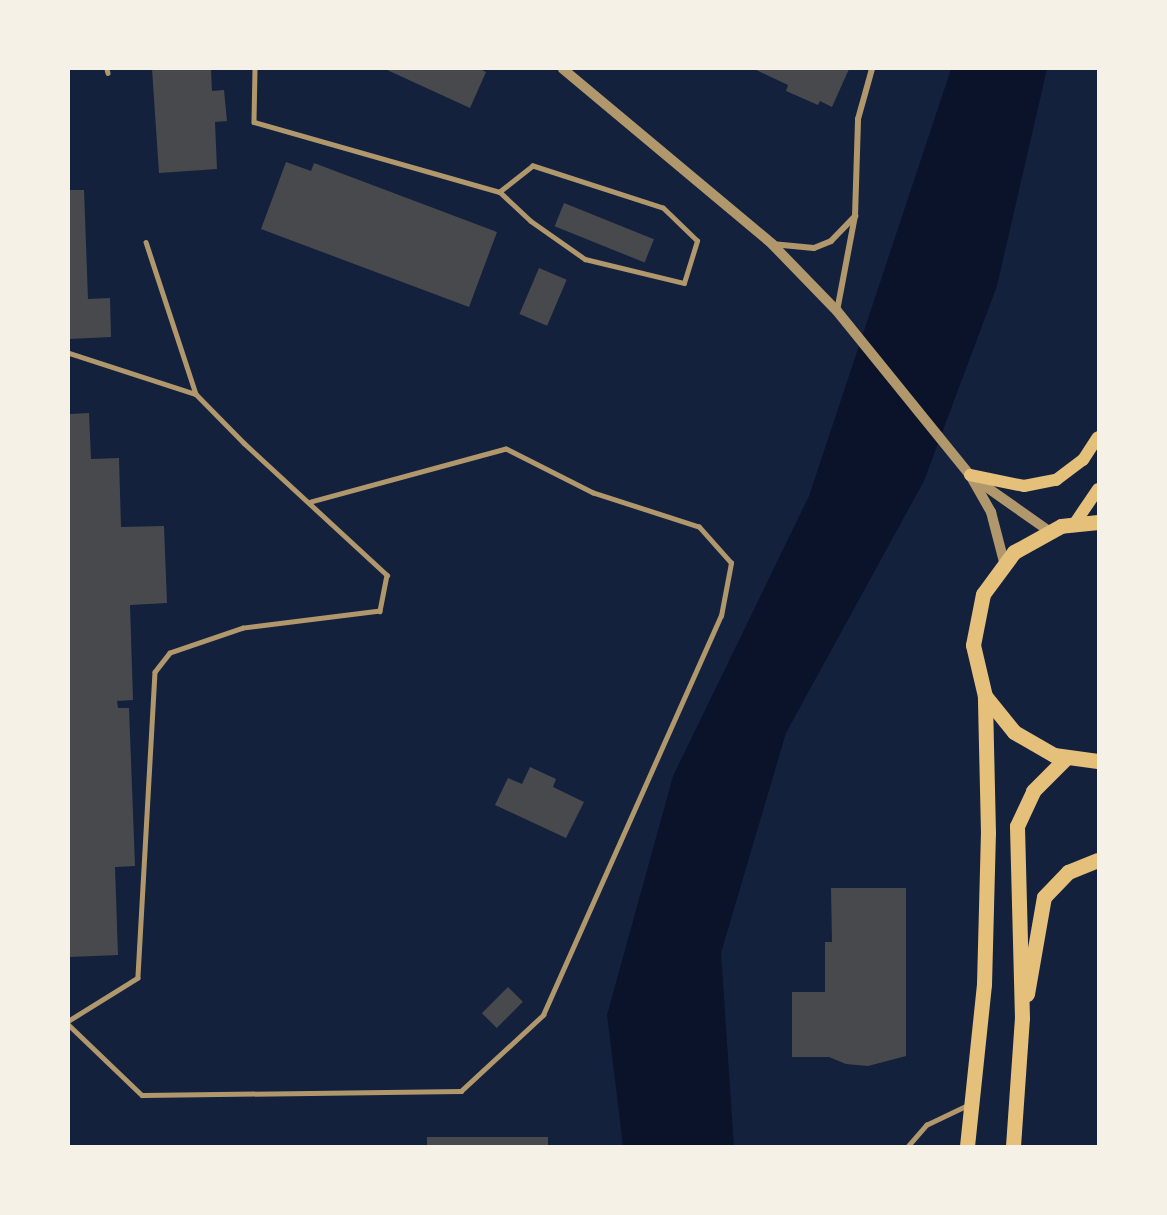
<!DOCTYPE html>
<style>
body{margin:0}
#map{position:relative;width:1167px;height:1215px;overflow:hidden;background:#14213d;font-family:"Fira Sans",sans-serif}
div>[style]{position:absolute}
.water>*{inset:0;background:#0b132b}
.building>*{inset:0;background:#48494c;transform-origin:0 0}
.service>*{height:4.5px;margin:-2.25px;padding:0 2.25px;transform-origin:2.25px;border-radius:2.25px;background:#b1986c}
.minor>*{height:6px;margin:-3px;padding:0 3px;transform-origin:3px;border-radius:3px;background:#b1986c}
.tertiary>*{height:10px;margin:-5px;padding:0 5px;transform-origin:5px;border-radius:5px;background:#b1986c}
.secondary>*{height:12px;margin:-6px;padding:0 6px;transform-origin:6px;border-radius:6px;background:#e5c07b}
.primary>*{height:15px;margin:-7.5px;padding:0 7.5px;transform-origin:7.5px;border-radius:7.5px;background:#e5c07b}
span{translate:-50% -50%;white-space:nowrap;text-align:center;line-height:1.15;-webkit-text-stroke:6px #f6f1e7;paint-order:stroke}
.frame{position:absolute;inset:0;border:70px solid #f6f1e7;pointer-events:none}
</style>
<div id="map">
<div class="water">
<i style="clip-path:polygon(951px 69px,1047px 69px,997px 286px,924px 481px,786px 733px,721px 953px,734px 1146px,623px 1146px,607px 1015px,673px 776px,809px 496px)"></i>
</div>
<div class="building">
<i style="clip-path:polygon(152px 69px,211px 69px,212px 91px,224px 90px,227px 121px,215px 122px,217px 169px,159px 173px)"></i>
<i style="clip-path:polygon(385px 69px,480px 69px,486px 72px,470px 108px)"></i>
<i style="clip-path:polygon(754px 69px,849px 69px,832px 107px,820px 101px,818px 105px,786px 91px,788px 85px)"></i>
<i style="clip-path:polygon(286px 162px,311px 171px,314px 163px,497px 232px,469px 307px,261px 229px)"></i>
<i style="clip-path:polygon(69px 190px,84px 190px,88px 299px,110px 298px,111px 337px,69px 339px)"></i>
<i style="left:564px;top:203px;width:97px;height:25px;rotate:22deg"></i>
<i style="left:539px;top:268px;width:30px;height:50px;rotate:23deg"></i>
<i style="clip-path:polygon(89px 413px,91px 459px,119px 458px,121px 527px,164px 526px,167px 603px,130px 605px,133px 700px,117px 701px,118px 708px,129px 708px,135px 866px,115px 867px,118px 955px,69px 957px,69px 414px)"></i>
<i style="clip-path:polygon(530px 767px,556px 779px,553px 787px,584px 802px,566px 838px,495px 805px,508px 778px,522px 784px)"></i>
<i style="clip-path:polygon(831px 888px,906px 888px,906px 1056px,868px 1066px,846px 1064px,829px 1057px,792px 1057px,792px 992px,825px 992px,825px 942px,832px 942px)"></i>
<i style="left:508px;top:987px;width:21px;height:37px;rotate:45deg"></i>
<i style="left:427px;top:1137px;width:121px;height:9px"></i>
</div>
<div class="service">
<i style="left:107px;top:69px;width:4px;rotate:76deg"></i>
<i style="left:255px;top:69px;width:53px;rotate:91.1deg"></i>
<i style="left:254px;top:122px;width:256px;rotate:15.9deg"></i>
<i style="left:500px;top:192px;width:42px;rotate:43.1deg"></i>
<i style="left:531px;top:221px;width:66px;rotate:35.1deg"></i>
<i style="left:585px;top:259px;width:102px;rotate:13.6deg"></i>
<i style="left:684px;top:283px;width:44px;rotate:-72.8deg"></i>
<i style="left:697px;top:241px;width:47px;rotate:-135.9deg"></i>
<i style="left:663px;top:208px;width:137px;rotate:-162.1deg"></i>
<i style="left:533px;top:166px;width:42px;rotate:141.8deg"></i>
<i style="left:146px;top:242px;width:160px;rotate:71.8deg"></i>
<i style="left:69px;top:353px;width:133px;rotate:17.9deg"></i>
<i style="left:196px;top:394px;width:69px;rotate:45.6deg"></i>
<i style="left:244px;top:443px;width:195px;rotate:42.7deg"></i>
<i style="left:387px;top:575px;width:37px;rotate:101deg"></i>
<i style="left:380px;top:611px;width:138px;rotate:172.9deg"></i>
<i style="left:243px;top:628px;width:77px;rotate:161.1deg"></i>
<i style="left:170px;top:653px;width:24px;rotate:128deg"></i>
<i style="left:155px;top:672px;width:306px;rotate:93.2deg"></i>
<i style="left:138px;top:978px;width:81px;rotate:148.1deg"></i>
<i style="left:69px;top:1025px;width:101px;rotate:43.8deg"></i>
<i style="left:142px;top:1095px;width:319px;rotate:-0.7deg"></i>
<i style="left:461px;top:1091px;width:112px;rotate:-42.8deg"></i>
<i style="left:543px;top:1015px;width:437px;rotate:-66deg"></i>
<i style="left:721px;top:616px;width:54px;rotate:-79.3deg"></i>
<i style="left:731px;top:563px;width:48px;rotate:-131.6deg"></i>
<i style="left:699px;top:527px;width:111px;rotate:-162.2deg"></i>
<i style="left:593px;top:493px;width:97px;rotate:-153.2deg"></i>
<i style="left:506px;top:449px;width:202px;rotate:164.8deg"></i>
<i style="left:908px;top:1146px;width:28px;rotate:-49deg"></i>
<i style="left:926px;top:1125px;width:47px;rotate:-25.5deg"></i>
</div>
<div class="minor">
<i style="left:772px;top:244px;width:42px;rotate:5.4deg"></i>
<i style="left:814px;top:248px;width:18px;rotate:-22deg"></i>
<i style="left:831px;top:241px;width:35px;rotate:-46deg"></i>
<i style="left:837px;top:311px;width:97px;rotate:-79.3deg"></i>
<i style="left:855px;top:216px;width:97px;rotate:-88.2deg"></i>
<i style="left:858px;top:119px;width:52px;rotate:-74.4deg"></i>
</div>
<div class="tertiary">
<i style="left:563px;top:69px;width:273px;rotate:39.9deg"></i>
<i style="left:772px;top:244px;width:93px;rotate:45.9deg"></i>
<i style="left:837px;top:311px;width:211px;rotate:51deg"></i>
<i style="left:970px;top:475px;width:43px;rotate:60.4deg"></i>
<i style="left:991px;top:512px;width:52px;rotate:75.4deg"></i>
<i style="left:975px;top:479px;width:90px;rotate:35.1deg"></i>
</div>
<div class="secondary">
<i style="left:970px;top:475px;width:55px;rotate:11.5deg"></i>
<i style="left:1024px;top:486px;width:33px;rotate:-11deg"></i>
<i style="left:1056px;top:480px;width:34px;rotate:-37deg"></i>
<i style="left:1083px;top:460px;width:27px;rotate:-57deg"></i>
<i style="left:1075px;top:523px;width:41px;rotate:-55.9deg"></i>
</div>
<div class="primary">
<i style="left:1098px;top:522px;width:37px;rotate:174deg"></i>
<i style="left:1061px;top:526px;width:54px;rotate:151deg"></i>
<i style="left:1014px;top:552px;width:52px;rotate:126.4deg"></i>
<i style="left:983px;top:594px;width:52px;rotate:101.1deg"></i>
<i style="left:973px;top:645px;width:52px;rotate:76.8deg"></i>
<i style="left:985px;top:696px;width:46px;rotate:51.1deg"></i>
<i style="left:1014px;top:732px;width:46px;rotate:29.9deg"></i>
<i style="left:1054px;top:755px;width:44px;rotate:7.8deg"></i>
<i style="left:1027px;top:994px;width:98px;rotate:-80.1deg"></i>
<i style="left:1044px;top:897px;width:35px;rotate:-46deg"></i>
<i style="left:1068px;top:872px;width:32px;rotate:-22deg"></i>
<i style="left:967px;top:1146px;width:163px;rotate:-84deg"></i>
<i style="left:984px;top:984px;width:151px;rotate:-88.5deg"></i>
<i style="left:988px;top:833px;width:137px;rotate:-91.3deg"></i>
<i style="left:1013px;top:1146px;width:128px;rotate:-86deg"></i>
<i style="left:1022px;top:1018px;width:192px;rotate:-91.5deg"></i>
<i style="left:1017px;top:826px;width:38px;rotate:-65deg"></i>
<i style="left:1033px;top:791px;width:47px;rotate:-45deg"></i>
</div>
<div class="frame"></div>
</div>
